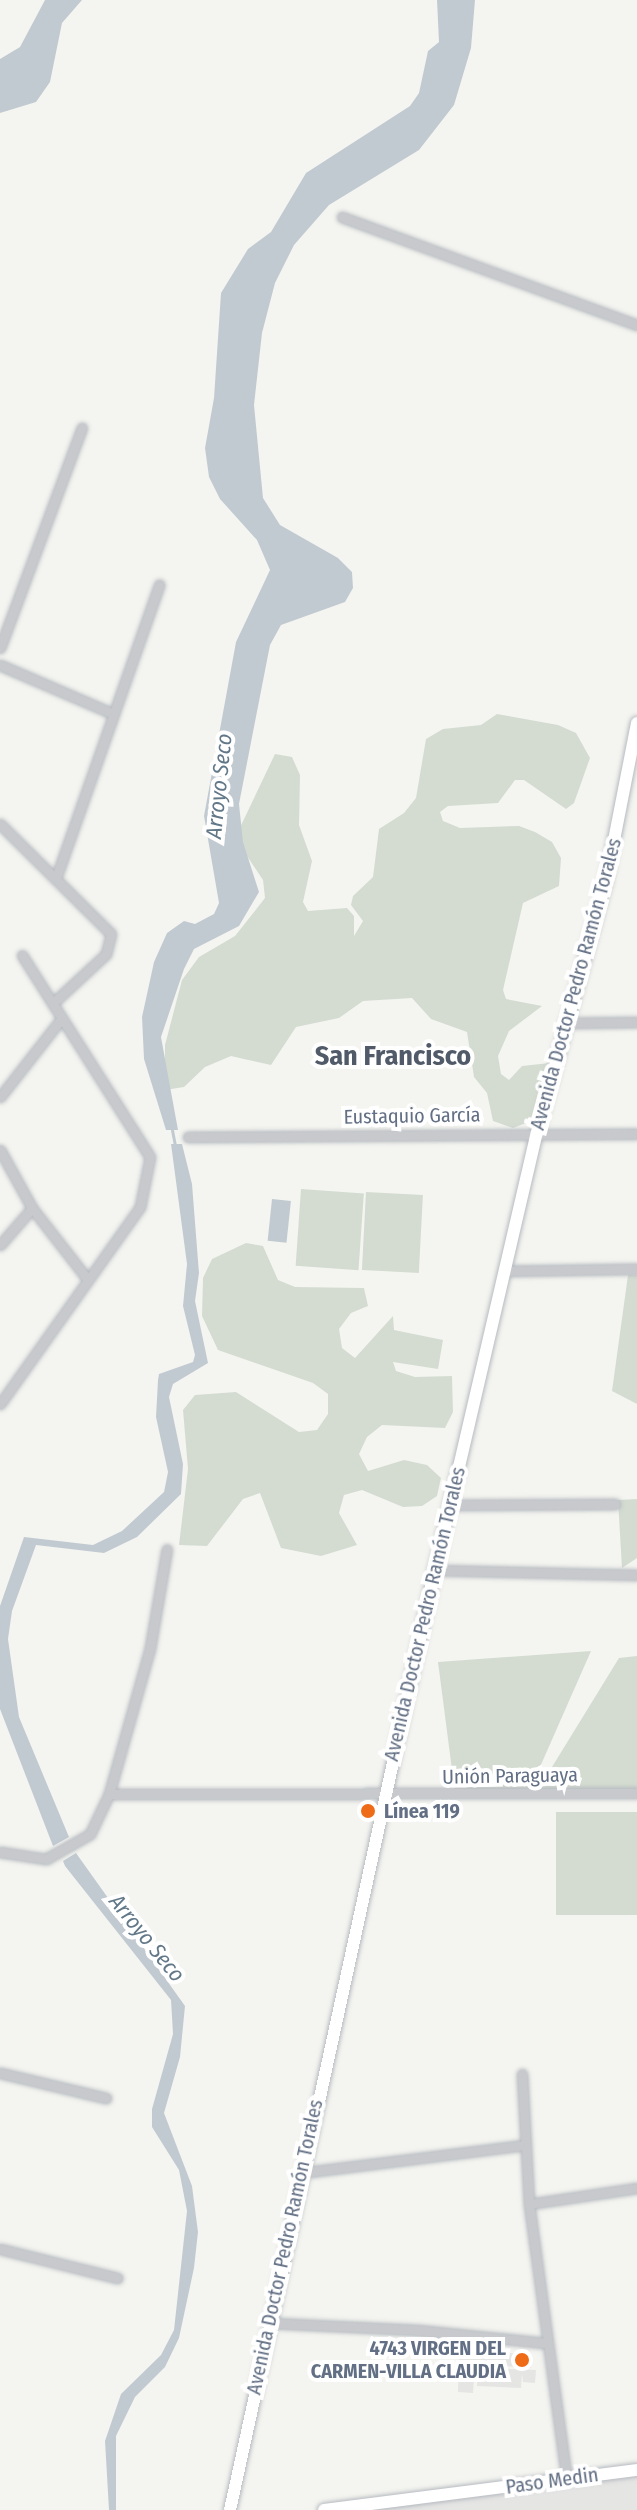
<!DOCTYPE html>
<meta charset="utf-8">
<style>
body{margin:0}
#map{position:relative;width:637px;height:2510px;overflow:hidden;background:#f4f5f0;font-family:"Fira Sans Condensed",sans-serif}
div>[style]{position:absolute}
.built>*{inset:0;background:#e5e5e4}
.green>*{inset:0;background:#d4dcd1;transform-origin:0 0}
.water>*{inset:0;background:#c2cad1;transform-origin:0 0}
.stream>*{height:3px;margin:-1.5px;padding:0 1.5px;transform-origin:1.5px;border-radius:1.5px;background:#c2cad1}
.roads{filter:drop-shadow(0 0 2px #b6bac0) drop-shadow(0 0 2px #b6bac0)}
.street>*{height:9px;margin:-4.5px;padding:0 4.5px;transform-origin:4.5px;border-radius:4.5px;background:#c7c9cd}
.secondary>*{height:12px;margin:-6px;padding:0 6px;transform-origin:6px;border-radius:6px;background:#fff}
.dots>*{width:22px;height:22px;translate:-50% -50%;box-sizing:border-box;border:4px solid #fff;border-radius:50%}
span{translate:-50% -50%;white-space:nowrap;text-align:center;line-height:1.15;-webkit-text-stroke:8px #fff;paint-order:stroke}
.street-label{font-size:20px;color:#626f84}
.poi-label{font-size:20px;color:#626f84;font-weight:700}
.left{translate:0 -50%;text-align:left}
.right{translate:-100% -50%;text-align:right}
.water-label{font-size:22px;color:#627888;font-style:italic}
.district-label{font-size:28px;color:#505a68;font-weight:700}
</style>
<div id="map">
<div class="built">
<i style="clip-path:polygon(459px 2348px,532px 2355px,531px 2368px,475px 2364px,473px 2393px,458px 2392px)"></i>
<i style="clip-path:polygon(478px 2368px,536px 2370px,535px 2383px,523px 2382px,522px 2373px,521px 2388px,477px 2386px)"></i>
<i style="clip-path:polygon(637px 2469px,637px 2510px,319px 2510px)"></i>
</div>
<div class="green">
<i style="clip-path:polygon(497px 714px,558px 725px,576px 733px,590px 758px,574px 803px,566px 809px,524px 780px,515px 780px,498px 803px,448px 806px,440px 812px,443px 821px,460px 828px,519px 826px,535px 832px,552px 842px,561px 858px,559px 886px,523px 903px,503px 990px,506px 999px,542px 1006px,509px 1031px,498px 1056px,501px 1074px,509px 1080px,522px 1066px,550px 1063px,551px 1088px,531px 1121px,513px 1128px,493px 1121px,487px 1093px,474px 1077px,467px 1032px,431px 1019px,412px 998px,363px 1001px,339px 1018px,296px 1027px,271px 1065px,231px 1056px,205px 1067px,184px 1087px,165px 1090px,165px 1045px,182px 980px,199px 957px,235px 936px,265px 898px,263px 880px,235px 838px,275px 754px,292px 757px,300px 775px,299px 825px,312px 861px,303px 902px,308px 911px,347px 908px,354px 916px,354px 936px,363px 921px,351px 905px,353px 896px,373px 877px,379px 829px,404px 813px,416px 798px,426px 739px,443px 729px,481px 725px)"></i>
<i style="left:301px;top:1189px;width:63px;height:77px;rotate:4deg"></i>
<i style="left:366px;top:1192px;width:57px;height:78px;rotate:3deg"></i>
<i style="clip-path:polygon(246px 1243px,263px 1246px,278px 1280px,295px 1287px,364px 1288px,368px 1306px,351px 1313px,339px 1329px,342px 1348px,355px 1358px,393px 1316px,394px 1330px,443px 1340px,438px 1369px,393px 1362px,396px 1371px,415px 1377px,452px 1376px,453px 1412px,445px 1428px,382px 1425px,367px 1437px,359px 1454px,368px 1471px,404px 1460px,427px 1465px,441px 1478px,437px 1496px,422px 1506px,403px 1507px,362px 1490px,344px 1495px,339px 1513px,357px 1545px,321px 1556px,281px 1548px,260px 1493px,243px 1499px,207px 1546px,179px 1545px,188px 1469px,183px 1410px,195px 1395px,236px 1392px,299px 1432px,317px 1430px,328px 1414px,328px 1394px,313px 1383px,218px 1350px,202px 1316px,203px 1278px,212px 1259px)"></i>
<i style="clip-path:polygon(628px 1275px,637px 1275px,637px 1404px,612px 1391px)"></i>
<i style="clip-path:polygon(637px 1499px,637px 1558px,622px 1568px,618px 1500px)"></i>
<i style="clip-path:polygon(591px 1651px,529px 1792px,455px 1793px,438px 1662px)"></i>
<i style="clip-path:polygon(637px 1656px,637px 1788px,629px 1793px,536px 1793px,619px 1658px)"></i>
<i style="left:637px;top:1812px;width:103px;height:81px;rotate:90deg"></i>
</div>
<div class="water">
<i style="clip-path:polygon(45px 0,82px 0,62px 23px,50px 82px,36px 102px,0 113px,0 59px,20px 47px)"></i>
<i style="clip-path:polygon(437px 0,475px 0,471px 48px,454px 105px,419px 150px,329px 205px,294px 245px,275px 283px,262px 333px,254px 405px,263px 498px,280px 525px,338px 558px,352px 572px,353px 588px,345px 602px,281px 625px,270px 645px,239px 804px,243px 842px,259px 892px,239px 926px,194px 949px,184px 969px,161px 1037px,178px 1130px,166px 1130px,144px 1059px,142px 1017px,154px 962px,167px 933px,184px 921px,195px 924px,214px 914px,219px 903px,204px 816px,236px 642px,270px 570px,257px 540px,220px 499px,209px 477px,205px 448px,214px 398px,221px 293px,248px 249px,271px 232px,306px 173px,410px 106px,419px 93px,428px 51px,439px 42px)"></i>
<i style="clip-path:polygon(171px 1144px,182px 1144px,192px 1184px,199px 1273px,195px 1301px,208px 1363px,173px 1384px,169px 1397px,183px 1464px,181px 1494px,137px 1537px,104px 1553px,36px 1545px,12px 1611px,8px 1639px,19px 1717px,69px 1837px,53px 1846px,0 1709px,0 1606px,24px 1537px,93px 1545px,122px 1531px,164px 1492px,168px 1472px,156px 1417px,158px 1380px,159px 1374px,193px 1362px,195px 1355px,183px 1306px,187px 1264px)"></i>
<i style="left:272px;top:1199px;width:19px;height:42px;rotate:6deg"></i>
<i style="clip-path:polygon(76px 1853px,185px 2006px,180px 2057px,164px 2113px,192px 2186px,198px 2232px,194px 2268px,179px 2338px,165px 2367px,135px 2397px,116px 2436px,116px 2510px,109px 2510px,105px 2441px,121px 2394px,161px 2355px,174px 2330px,187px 2211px,179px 2170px,152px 2127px,152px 2109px,173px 2034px,171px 2000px,65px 1866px,63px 1861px)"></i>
</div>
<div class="stream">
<i style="left:172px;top:1130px;width:16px;rotate:79deg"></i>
</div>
<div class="roads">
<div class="street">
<i style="left:342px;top:217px;width:314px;rotate:20.1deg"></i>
<i style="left:0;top:648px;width:235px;rotate:-69.6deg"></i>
<i style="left:0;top:665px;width:124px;rotate:23.3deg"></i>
<i style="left:0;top:824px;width:156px;rotate:44.7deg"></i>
<i style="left:111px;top:934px;width:21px;rotate:104deg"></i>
<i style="left:106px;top:954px;width:72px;rotate:137.2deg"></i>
<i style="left:56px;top:878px;width:311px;rotate:-70.6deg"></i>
<i style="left:567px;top:1023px;width:70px;rotate:-0.8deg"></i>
<i style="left:0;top:1097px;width:100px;rotate:-51.9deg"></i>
<i style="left:188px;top:1137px;width:449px;rotate:-0.4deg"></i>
<i style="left:0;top:1150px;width:66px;rotate:61.1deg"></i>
<i style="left:32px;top:1208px;width:91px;rotate:52.1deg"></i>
<i style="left:0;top:1245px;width:49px;rotate:-49.1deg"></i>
<i style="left:504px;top:1271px;width:133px;rotate:-0.9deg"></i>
<i style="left:0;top:1404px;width:242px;rotate:-54.6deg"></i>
<i style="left:140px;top:1207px;width:51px;rotate:-78.7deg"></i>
<i style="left:150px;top:1157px;width:239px;rotate:-122.4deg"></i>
<i style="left:450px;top:1505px;width:165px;rotate:-0.3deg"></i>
<i style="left:435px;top:1570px;width:202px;rotate:1.4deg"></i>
<i style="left:109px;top:1794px;width:152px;rotate:-74.3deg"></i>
<i style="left:150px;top:1648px;width:100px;rotate:-80.3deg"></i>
<i style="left:0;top:1852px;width:47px;rotate:8.7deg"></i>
<i style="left:46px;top:1859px;width:51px;rotate:-29.6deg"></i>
<i style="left:90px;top:1834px;width:44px;rotate:-64.6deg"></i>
<i style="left:109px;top:1794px;width:528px;rotate:-0.11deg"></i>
<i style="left:0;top:2073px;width:109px;rotate:13.3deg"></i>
<i style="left:522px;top:2074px;width:130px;rotate:86.9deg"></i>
<i style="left:529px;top:2204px;width:279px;rotate:82.2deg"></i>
<i style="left:300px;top:2173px;width:227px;rotate:-7.1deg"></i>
<i style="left:529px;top:2204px;width:109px;rotate:-8.4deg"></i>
<i style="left:0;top:2249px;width:121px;rotate:13.9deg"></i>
<i style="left:269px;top:2323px;width:148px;rotate:2.7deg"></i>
<i style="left:417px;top:2330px;width:129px;rotate:5.8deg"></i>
</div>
<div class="secondary">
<i style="left:230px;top:2510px;width:962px;rotate:-77.7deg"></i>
<i style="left:435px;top:1570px;width:449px;rotate:-76.9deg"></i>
<i style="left:537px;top:1133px;width:261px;rotate:-74.7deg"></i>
<i style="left:606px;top:881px;width:161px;rotate:-78.9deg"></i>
<i style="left:324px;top:2510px;width:316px;rotate:-7.3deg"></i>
</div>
</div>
<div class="dots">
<i style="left:368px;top:1811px;background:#ee6c18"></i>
<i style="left:522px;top:2360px;background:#ee6c18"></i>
</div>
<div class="street-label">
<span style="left:576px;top:984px;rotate:-75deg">Avenida Doctor Pedro Ramón Torales</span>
<span style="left:412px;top:1116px;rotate:-1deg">Eustaquio García</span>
<span style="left:425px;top:1614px;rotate:-77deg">Avenida Doctor Pedro Ramón Torales</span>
<span style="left:510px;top:1776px;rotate:-1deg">Unión Paraguaya</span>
<span style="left:285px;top:2247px;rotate:-78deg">Avenida Doctor Pedro Ramón Torales</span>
<span style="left:552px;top:2481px;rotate:-8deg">Paso Medin</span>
</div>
<div class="poi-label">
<span class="left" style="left:384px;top:1811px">Línea 119</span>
<span class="right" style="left:506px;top:2360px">4743 VIRGEN DEL<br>CARMEN-VILLA CLAUDIA</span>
</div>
<div class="water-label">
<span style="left:219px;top:786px;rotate:-84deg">Arroyo Seco</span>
<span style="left:147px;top:1938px;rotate:51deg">Arroyo Seco</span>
</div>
<div class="district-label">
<span style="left:393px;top:1056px">San Francisco</span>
</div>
</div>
